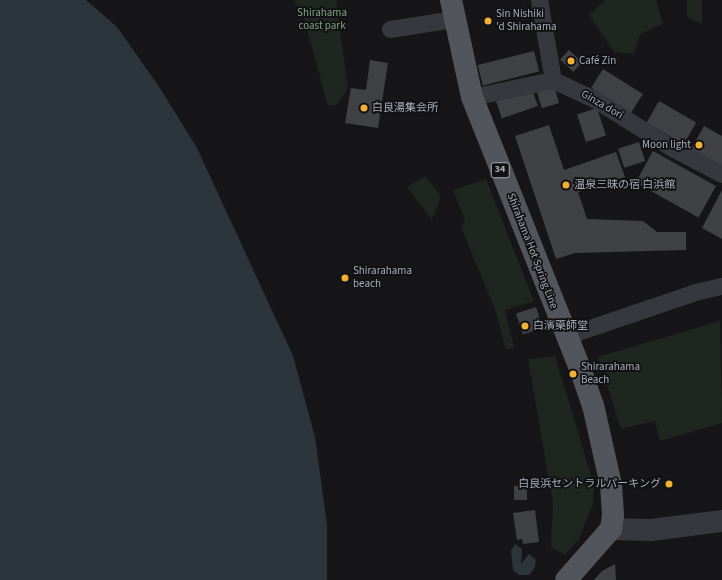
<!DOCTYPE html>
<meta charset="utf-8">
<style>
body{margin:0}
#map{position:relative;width:722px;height:580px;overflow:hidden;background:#161618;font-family:"Source Sans 3","Noto Sans JP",sans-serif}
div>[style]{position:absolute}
.green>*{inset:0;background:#1e261f}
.water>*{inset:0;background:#2c353c}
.building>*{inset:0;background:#404145;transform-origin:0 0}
.minor>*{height:17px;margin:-8.5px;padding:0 8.5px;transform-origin:8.5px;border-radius:8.5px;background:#37383d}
.tertiary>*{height:22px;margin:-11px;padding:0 11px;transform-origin:11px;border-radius:11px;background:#37383d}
.primary>*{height:22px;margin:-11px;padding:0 11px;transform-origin:11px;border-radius:11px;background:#53555c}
.dots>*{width:11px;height:11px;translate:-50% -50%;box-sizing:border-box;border:2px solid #111113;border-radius:50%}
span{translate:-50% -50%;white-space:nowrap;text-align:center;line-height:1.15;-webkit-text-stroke:3.5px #111113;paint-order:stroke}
.shield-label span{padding:1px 3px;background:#111113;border:1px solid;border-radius:3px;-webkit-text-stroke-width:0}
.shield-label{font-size:10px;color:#a8adb8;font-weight:700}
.park-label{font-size:11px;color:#7fa381}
.poi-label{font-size:11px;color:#a8adb8}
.left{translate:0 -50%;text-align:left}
.right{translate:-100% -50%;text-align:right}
.street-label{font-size:11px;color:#a8adb8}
</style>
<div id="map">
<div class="green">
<i style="clip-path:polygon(294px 0,336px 0,348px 88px,337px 105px,328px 106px,304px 18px)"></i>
<i style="clip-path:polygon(605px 0,656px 0,663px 24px,640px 34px,634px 54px,614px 52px,589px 15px)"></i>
<i style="clip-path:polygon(687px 0,702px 0,702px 24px,687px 17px)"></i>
<i style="clip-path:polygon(425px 176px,441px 196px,432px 220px,407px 187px)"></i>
<i style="clip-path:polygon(486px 179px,534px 301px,505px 310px,514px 348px,506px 349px,496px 312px,461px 227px,465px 220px,453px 190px)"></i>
<i style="clip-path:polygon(720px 321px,722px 423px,660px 441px,655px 421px,621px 429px,598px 357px)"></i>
<i style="clip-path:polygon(555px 356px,594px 485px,593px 504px,579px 539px,565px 555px,551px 547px,553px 503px,528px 359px)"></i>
</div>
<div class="water">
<i style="clip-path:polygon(0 0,86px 0,117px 27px,160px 88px,197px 148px,293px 356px,315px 437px,327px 525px,327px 580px,0 580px)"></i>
<i style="clip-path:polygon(515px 544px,522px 549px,521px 564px,529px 554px,536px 560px,535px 567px,529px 575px,519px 575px,513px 570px,511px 551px)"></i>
</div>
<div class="building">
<i style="left:569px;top:50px;width:18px;height:13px;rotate:43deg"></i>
<i style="left:534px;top:51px;width:21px;height:58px;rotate:76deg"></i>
<i style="clip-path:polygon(370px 60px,388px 63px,378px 128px,345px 123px,351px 88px,366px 90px)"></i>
<i style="left:603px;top:69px;width:47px;height:22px;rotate:32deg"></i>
<i style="left:553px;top:83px;width:21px;height:18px;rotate:73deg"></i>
<i style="left:532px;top:89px;width:18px;height:38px;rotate:71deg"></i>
<i style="left:659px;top:101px;width:43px;height:25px;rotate:30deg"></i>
<i style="left:597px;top:108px;width:29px;height:21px;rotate:72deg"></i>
<i style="clip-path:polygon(549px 125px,564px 170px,616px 152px,625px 177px,578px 192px,587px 219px,643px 221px,657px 232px,686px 232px,686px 250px,575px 253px,556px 259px,515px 136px)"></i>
<i style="clip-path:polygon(704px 126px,722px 136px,722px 166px,691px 149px)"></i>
<i style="left:639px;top:142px;width:20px;height:22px;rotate:72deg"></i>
<i style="left:653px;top:151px;width:72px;height:36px;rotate:29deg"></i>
<i style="clip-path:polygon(722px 190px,722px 239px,702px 228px)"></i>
<i style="left:536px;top:307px;width:22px;height:21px;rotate:72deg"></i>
<i style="left:514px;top:486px;width:13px;height:14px"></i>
<i style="clip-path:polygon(535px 510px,539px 542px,523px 544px,522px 539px,517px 540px,513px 513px)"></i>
<i style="clip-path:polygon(615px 564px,616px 580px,594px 580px,602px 571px)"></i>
</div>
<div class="minor">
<i style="left:539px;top:0;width:81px;rotate:80.1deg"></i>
<i style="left:390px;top:29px;width:65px;rotate:-8.9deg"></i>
<i style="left:472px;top:97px;width:83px;rotate:-11.9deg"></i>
<i style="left:553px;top:80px;width:47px;rotate:24.9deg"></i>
<i style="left:596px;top:100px;width:90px;rotate:32.3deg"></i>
<i style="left:672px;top:148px;width:56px;rotate:27.5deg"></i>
<i style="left:566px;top:336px;width:136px;rotate:-18.8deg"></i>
<i style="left:695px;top:292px;width:28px;rotate:-13deg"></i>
</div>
<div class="tertiary">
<i style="left:611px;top:529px;width:40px;rotate:1.4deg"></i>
<i style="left:651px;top:530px;width:72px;rotate:-7.2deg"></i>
</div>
<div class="primary">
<i style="left:451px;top:0;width:99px;rotate:77.8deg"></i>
<i style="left:472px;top:97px;width:295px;rotate:68.3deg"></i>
<i style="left:581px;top:371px;width:36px;rotate:71deg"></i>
<i style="left:593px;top:405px;width:82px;rotate:77.3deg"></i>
<i style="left:611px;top:485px;width:30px;rotate:86deg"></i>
<i style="left:613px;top:515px;width:14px;rotate:98deg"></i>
<i style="left:611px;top:529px;width:68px;rotate:131.4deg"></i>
</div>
<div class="dots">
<i style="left:488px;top:21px;background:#f2b134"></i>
<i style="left:571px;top:61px;background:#f2b134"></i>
<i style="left:364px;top:108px;background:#f2b134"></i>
<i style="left:699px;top:145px;background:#f2b134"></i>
<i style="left:566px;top:185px;background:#f2b134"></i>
<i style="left:345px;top:278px;background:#f2b134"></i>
<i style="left:525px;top:326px;background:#f2b134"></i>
<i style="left:573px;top:374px;background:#f2b134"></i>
<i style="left:669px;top:484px;background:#f2b134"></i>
</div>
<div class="shield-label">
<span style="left:500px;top:170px">34</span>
</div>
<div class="park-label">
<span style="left:322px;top:20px">Shirahama<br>coast park</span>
</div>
<div class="poi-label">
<span class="left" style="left:496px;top:21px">Sin Nishiki<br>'d Shirahama</span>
<span class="left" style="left:579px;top:61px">Café Zin</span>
<span class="left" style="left:372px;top:108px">白良湯集会所</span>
<span class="right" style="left:691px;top:145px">Moon light</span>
<span class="left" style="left:574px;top:185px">温泉三昧の宿 白浜館</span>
<span class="left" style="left:353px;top:278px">Shirarahama<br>beach</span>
<span class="left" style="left:533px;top:326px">白濱藥師堂</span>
<span class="left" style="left:581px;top:374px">Shirarahama<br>Beach</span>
<span class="right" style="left:661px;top:484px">白良浜セントラルパーキング</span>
</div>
<div class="street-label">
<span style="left:602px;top:105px;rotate:30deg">Ginza dori</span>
<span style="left:532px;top:251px;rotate:69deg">Shirahama Hot Spring Line</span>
</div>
</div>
